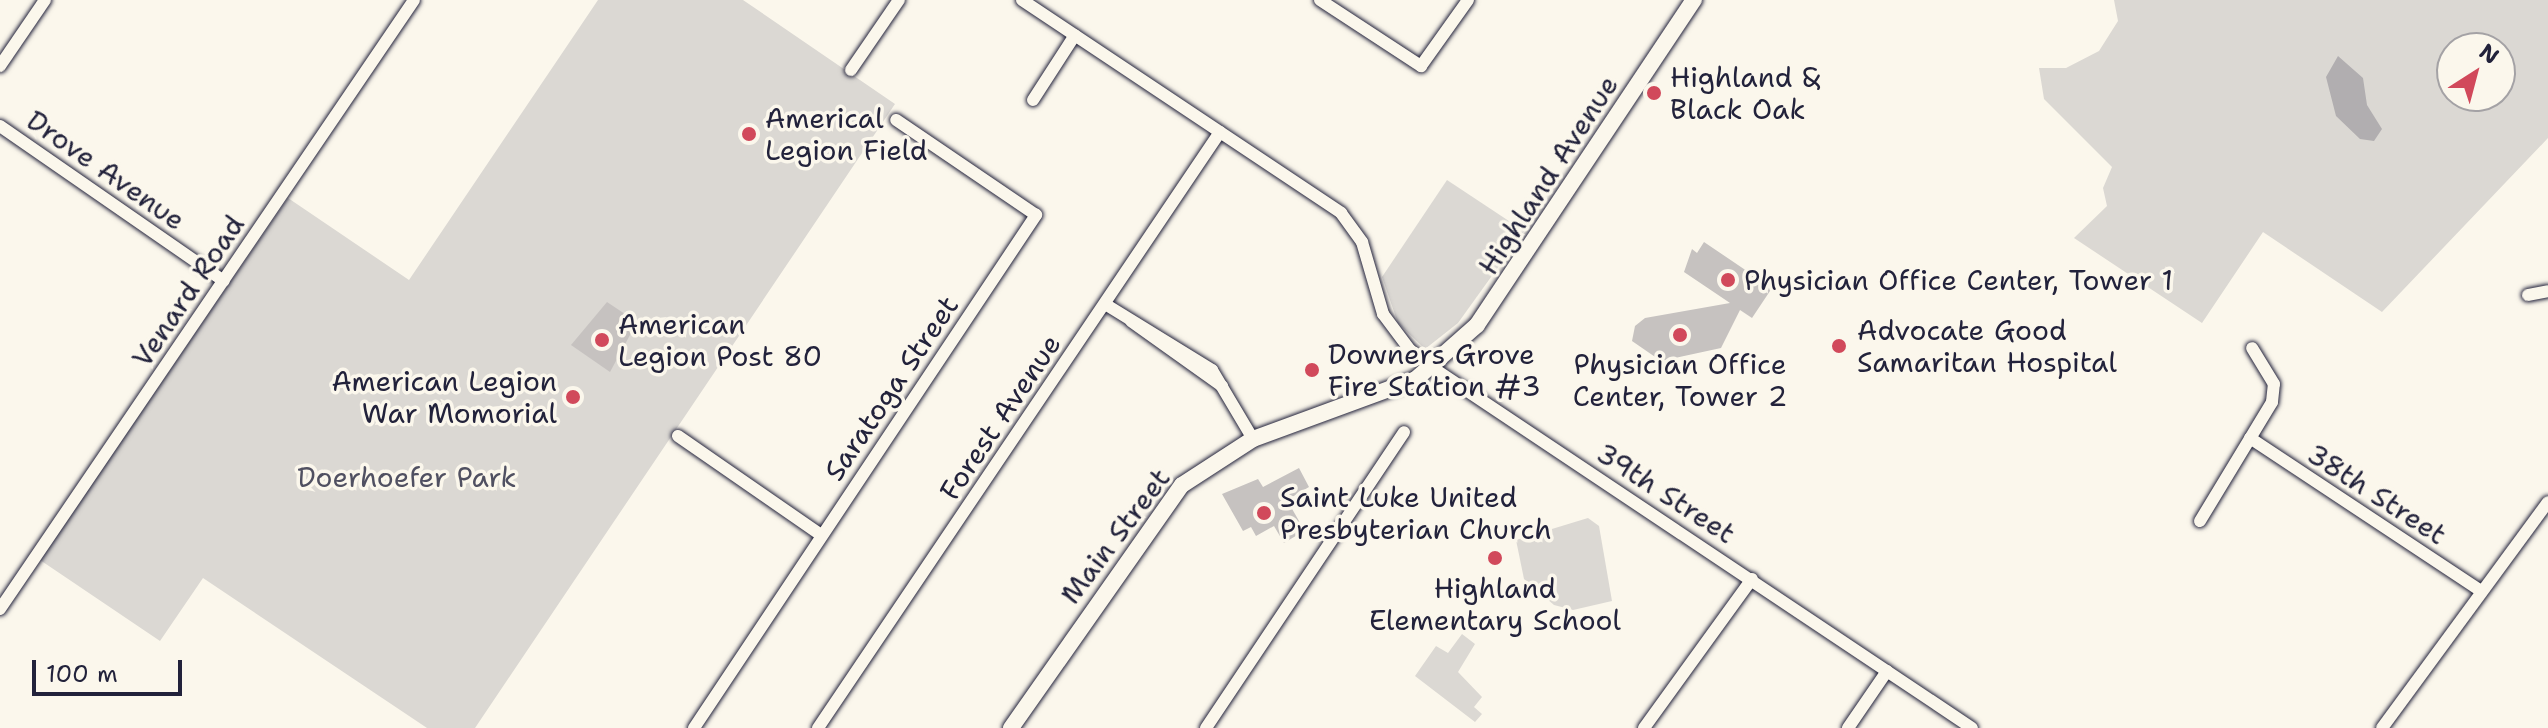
<!DOCTYPE html>
<style>
body{margin:0}
#map{position:relative;width:2548px;height:728px;overflow:hidden;background:#fbf7ec;font-family:"Shantell Sans",sans-serif}
div>[style]{position:absolute}
.green>*{inset:0;background:#dbd8d3}
.water>*{inset:0;background:#b1aeb0}
.building>*{inset:0;background:#c6c2c0}
.roads{filter:drop-shadow(0 0 2px #22223b) drop-shadow(0 0 2px #22223b)}
.minor>*{height:12px;margin:-6px;padding:0 6px;transform-origin:6px;border-radius:6px;background:#fbf7ec}
.major>*{height:16px;margin:-8px;padding:0 8px;transform-origin:8px;border-radius:8px;background:#fbf7ec}
.dots>*{width:22px;height:22px;translate:-50% -50%;box-sizing:border-box;border:4px solid #fbf7ec;border-radius:50%}
span{translate:-50% -50%;white-space:nowrap;text-align:center;line-height:1.15;-webkit-text-stroke:7px #fbf7ec;paint-order:stroke}
.poi-label{font-size:28px;color:#22223b}
.left{translate:0 -50%;text-align:left}
.right{translate:-100% -50%;text-align:right}
.street-label{font-size:28px;color:#22223b}
.park-label{font-size:28px;color:#505061}
.north{position:absolute;left:2436px;top:32px;width:80px;height:80px;box-sizing:border-box;background:#fbf7ec;border:2px solid #a4a2a5;border-radius:50%;rotate:36deg;font-size:22px;font-weight:700;line-height:32px;text-align:center;color:#22223b}
.north::after{content:'';display:block;margin:auto;width:28px;height:36px;background:#d1495b;clip-path:polygon(50% 0,100% 100%,50% 72%,0 100%)}
.scale{position:absolute;left:32px;top:660px;width:150px;height:36px;box-sizing:border-box;border:4px solid #22223b;border-top:0;padding-left:10px;font-size:24px;line-height:28px;white-space:nowrap;color:#22223b;-webkit-text-stroke:6px #fbf7ec;paint-order:stroke}
</style>
<div id="map">
<div class="green">
<i style="clip-path:polygon(598px 0,743px 0,895px 104px,475px 728px,427px 728px,203px 578px,160px 641px,40px 560px,288px 198px,409px 280px)"></i>
<i style="clip-path:polygon(evenodd,2114px 0,2548px 0,2548px 138px,2382px 312px,2263px 232px,2202px 323px,2074px 238px,2107px 206px,2103px 188px,2112px 167px,2044px 99px,2039px 68px,2066px 68px,2099px 51px,2118px 21px,2114px 0,2452px 48px,2500px 48px,2500px 96px,2452px 96px,2452px 48px)"></i>
<i style="clip-path:polygon(1447px 180px,1524px 231px,1458px 323px,1425px 349px,1398px 323px,1382px 277px)"></i>
<i style="clip-path:polygon(1588px 518px,1599px 526px,1612px 601px,1573px 610px,1554px 605px,1524px 579px,1516px 540px)"></i>
<i style="clip-path:polygon(1462px 634px,1475px 644px,1458px 672px,1482px 697px,1474px 707px,1482px 714px,1475px 722px,1415px 676px,1436px 646px,1448px 653px)"></i>
</div>
<div class="water">
<i style="clip-path:polygon(2338px 56px,2363px 78px,2367px 105px,2382px 129px,2374px 141px,2360px 139px,2336px 116px,2326px 77px)"></i>
</div>
<div class="building">
<i style="clip-path:polygon(1704px 242px,1772px 288px,1752px 318px,1740px 310px,1721px 348px,1661px 361px,1632px 341px,1635px 326px,1645px 318px,1730px 303px,1684px 272px,1692px 249px,1697px 253px)"></i>
<i style="clip-path:polygon(607px 302px,637px 322px,610px 372px,571px 345px)"></i>
<i style="clip-path:polygon(1299px 468px,1309px 487px,1287px 500px,1303px 528px,1299px 534px,1284px 543px,1274px 526px,1256px 536px,1251px 527px,1243px 531px,1222px 494px,1258px 479px,1263px 487px)"></i>
</div>
<div class="roads">
<div class="minor">
<i style="left:1022px;top:0;width:384px;rotate:33.7deg"></i>
<i style="left:1341px;top:213px;width:36px;rotate:54deg"></i>
<i style="left:1362px;top:242px;width:75px;rotate:73.7deg"></i>
<i style="left:1383px;top:314px;width:45px;rotate:53.1deg"></i>
<i style="left:1410px;top:350px;width:29px;rotate:38deg"></i>
<i style="left:1433px;top:368px;width:648px;rotate:33.74deg"></i>
<i style="left:1320px;top:0;width:121px;rotate:33.2deg"></i>
<i style="left:1421px;top:66px;width:81px;rotate:-54.5deg"></i>
<i style="left:0;top:66px;width:80px;rotate:-55.7deg"></i>
<i style="left:851px;top:70px;width:85px;rotate:-55.6deg"></i>
<i style="left:1033px;top:100px;width:77px;rotate:-57.1deg"></i>
<i style="left:0;top:126px;width:272px;rotate:34.7deg"></i>
<i style="left:2528px;top:295px;width:20px;rotate:-11deg"></i>
<i style="left:1105px;top:304px;width:126px;rotate:31.7deg"></i>
<i style="left:1212px;top:370px;width:80px;rotate:59.3deg"></i>
<i style="left:1131px;top:321px;width:112px;rotate:35.5deg"></i>
<i style="left:678px;top:436px;width:174px;rotate:34.7deg"></i>
<i style="left:2250px;top:438px;width:273px;rotate:33.5deg"></i>
<i style="left:2200px;top:521px;width:139px;rotate:-58.8deg"></i>
<i style="left:2272px;top:402px;width:18px;rotate:-84deg"></i>
<i style="left:2274px;top:384px;width:42px;rotate:-121.4deg"></i>
<i style="left:0;top:609px;width:736px;rotate:-55.79deg"></i>
<i style="left:694px;top:728px;width:617px;rotate:-56.31deg"></i>
<i style="left:1036px;top:215px;width:169px;rotate:-145.8deg"></i>
<i style="left:818px;top:728px;width:719px;rotate:-56deg"></i>
<i style="left:1206px;top:728px;width:356px;rotate:-56.2deg"></i>
<i style="left:1644px;top:728px;width:184px;rotate:-54.1deg"></i>
<i style="left:1848px;top:728px;width:69px;rotate:-55.6deg"></i>
<i style="left:2382px;top:728px;width:280px;rotate:-53.7deg"></i>
</div>
<div class="major">
<i style="left:1011px;top:728px;width:297px;rotate:-54.9deg"></i>
<i style="left:1182px;top:485px;width:85px;rotate:-32.9deg"></i>
<i style="left:1253px;top:439px;width:174px;rotate:-20.2deg"></i>
<i style="left:1416px;top:379px;width:81px;rotate:-41.5deg"></i>
<i style="left:1477px;top:325px;width:391px;rotate:-56.3deg"></i>
</div>
</div>
<div class="dots">
<i style="left:1654px;top:93px;background:#d1495b"></i>
<i style="left:749px;top:134px;background:#d1495b"></i>
<i style="left:1728px;top:280px;background:#d1495b"></i>
<i style="left:1680px;top:335px;background:#d1495b"></i>
<i style="left:602px;top:340px;background:#d1495b"></i>
<i style="left:1839px;top:346px;background:#d1495b"></i>
<i style="left:1312px;top:370px;background:#d1495b"></i>
<i style="left:573px;top:397px;background:#d1495b"></i>
<i style="left:1264px;top:513px;background:#d1495b"></i>
<i style="left:1495px;top:558px;background:#d1495b"></i>
</div>
<div class="poi-label">
<span class="left" style="left:1670px;top:93px">Highland &amp;<br>Black Oak</span>
<span class="left" style="left:765px;top:134px">Americal<br>Legion Field</span>
<span class="left" style="left:1744px;top:280px">Physician Office Center, Tower 1</span>
<span class="left" style="left:618px;top:340px">American<br>Legion Post 80</span>
<span class="left" style="left:1857px;top:346px">Advocate Good<br>Samaritan Hospital</span>
<span class="left" style="left:1328px;top:370px">Downers Grove<br>Fire Station #3</span>
<span style="left:1680px;top:380px">Physician Office<br>Center, Tower 2</span>
<span class="right" style="left:557px;top:397px">American Legion<br>War Momorial</span>
<span class="left" style="left:1280px;top:513px">Saint Luke United<br>Presbyterian Church</span>
<span style="left:1495px;top:604px">Highland<br>Elementary School</span>
</div>
<div class="street-label">
<span style="left:106px;top:170px;rotate:35deg">Drove Avenue</span>
<span style="left:1548px;top:175px;rotate:-57deg">Highland Avenue</span>
<span style="left:188px;top:291px;rotate:-56deg">Venard Road</span>
<span style="left:891px;top:388px;rotate:-56deg">Saratoga Street</span>
<span style="left:1000px;top:417px;rotate:-56deg">Forest Avenue</span>
<span style="left:1666px;top:493px;rotate:33deg">39th Street</span>
<span style="left:2377px;top:494px;rotate:33deg">38th Street</span>
<span style="left:1115px;top:536px;rotate:-53deg">Main Street</span>
</div>
<div class="park-label">
<span style="left:407px;top:477px">Doerhoefer Park</span>
</div>
<div class="north">N</div>
<div class="scale">100 m</div>
</div>
